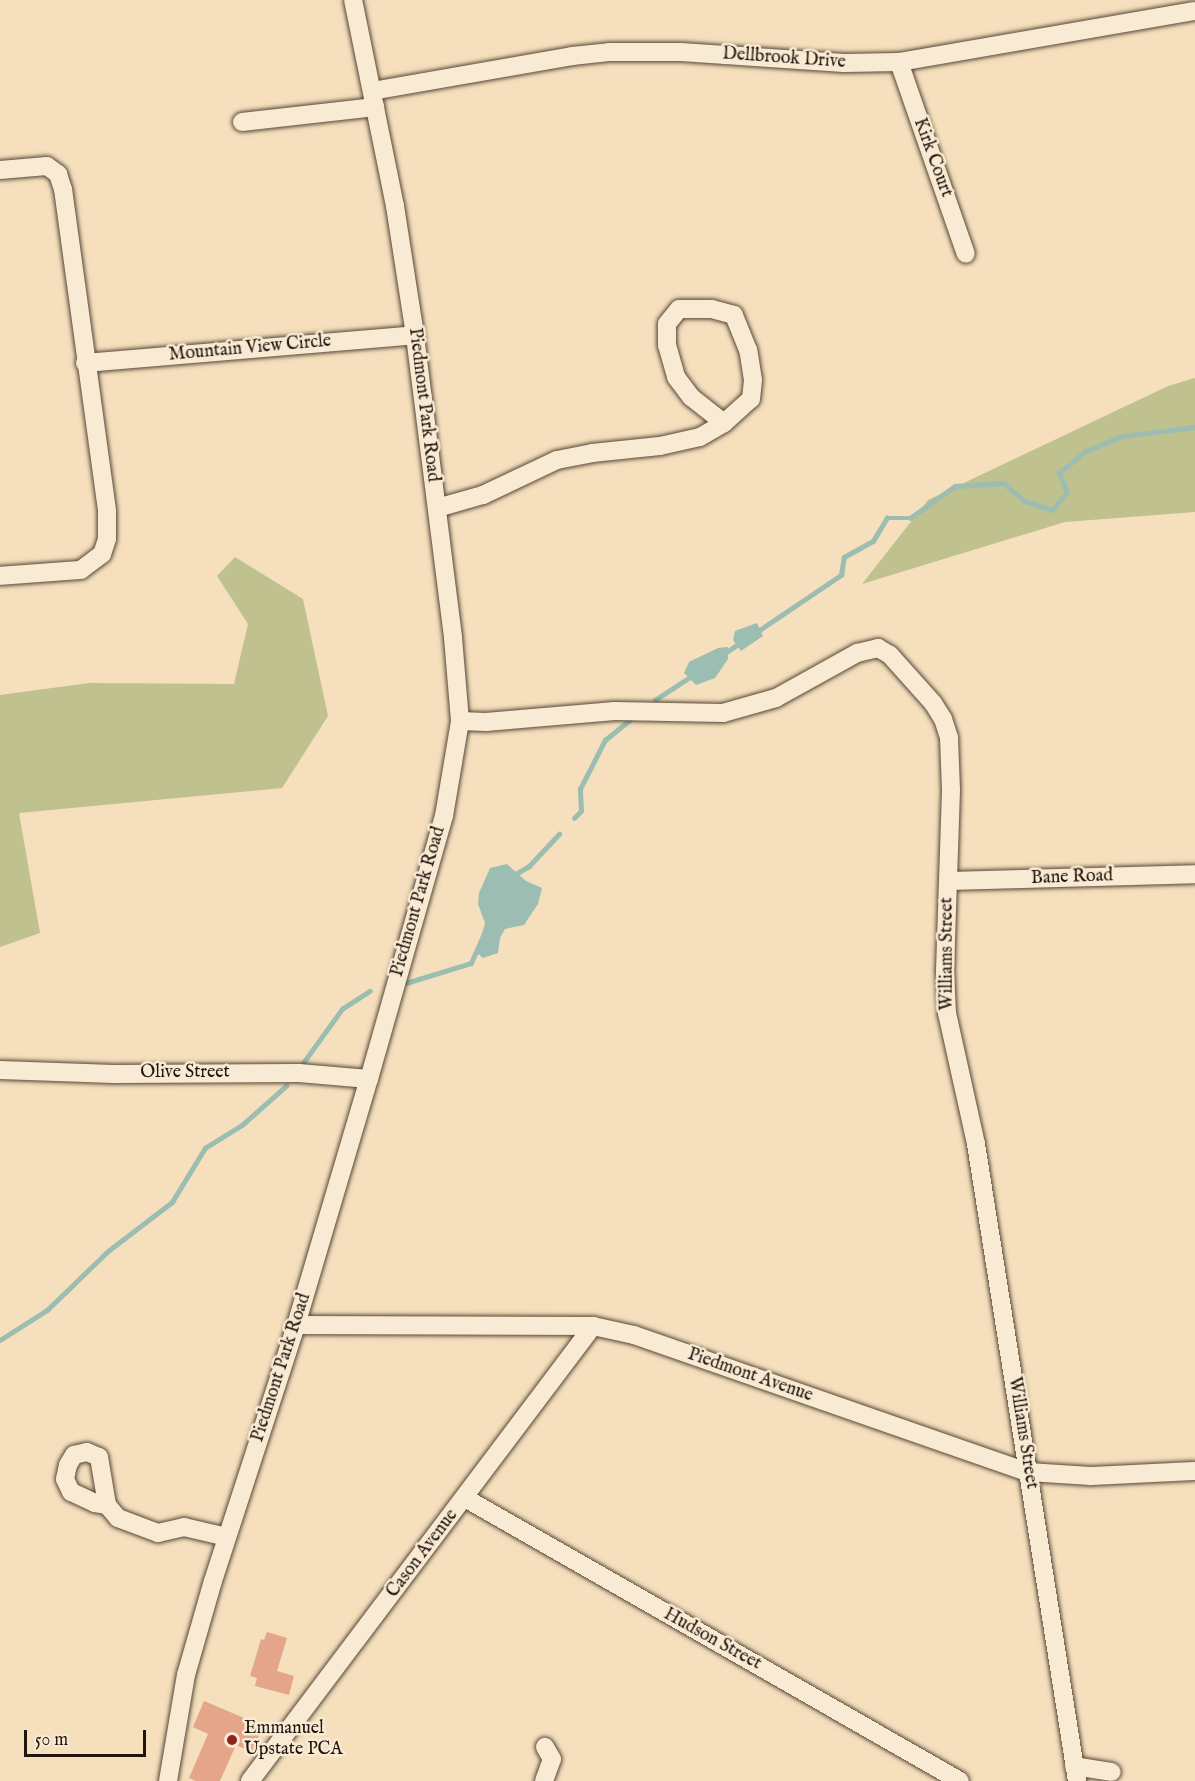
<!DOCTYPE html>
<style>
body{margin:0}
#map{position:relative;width:1195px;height:1781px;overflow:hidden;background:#f5dfbc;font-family:"IM FELL English",serif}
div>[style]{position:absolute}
.green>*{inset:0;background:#bfc18e}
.water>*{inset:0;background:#9cbdb1}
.stream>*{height:4.5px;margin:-2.25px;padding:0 2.25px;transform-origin:2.25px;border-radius:2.25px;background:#9cbdb1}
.building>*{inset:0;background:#e4a58a}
.roads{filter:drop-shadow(0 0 2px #564738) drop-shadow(0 0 2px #564738)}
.minor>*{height:18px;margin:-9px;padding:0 9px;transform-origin:9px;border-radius:9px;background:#f8ead3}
.dots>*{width:16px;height:16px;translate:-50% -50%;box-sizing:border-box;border:3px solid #f8ead3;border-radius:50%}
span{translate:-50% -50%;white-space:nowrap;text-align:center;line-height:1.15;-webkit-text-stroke:5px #f8ead3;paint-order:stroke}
.street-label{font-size:18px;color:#21140c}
.poi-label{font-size:18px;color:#21140c}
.left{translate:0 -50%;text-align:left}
.scale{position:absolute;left:24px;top:1730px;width:122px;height:27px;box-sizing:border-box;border:3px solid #21140c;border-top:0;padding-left:8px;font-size:18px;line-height:21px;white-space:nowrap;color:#21140c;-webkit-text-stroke:4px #f8ead3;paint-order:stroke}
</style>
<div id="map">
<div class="green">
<i style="clip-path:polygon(1195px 378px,1195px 512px,1065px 522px,862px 584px,928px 500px,1168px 386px)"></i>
<i style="clip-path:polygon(235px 557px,303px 599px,328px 716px,282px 788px,19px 813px,40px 933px,0 947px,0 695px,89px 683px,234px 684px,248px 624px,217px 576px)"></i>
</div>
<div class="water">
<i style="clip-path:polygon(757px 623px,763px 636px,741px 651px,733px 640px,735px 631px)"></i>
<i style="clip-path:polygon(728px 647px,728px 659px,715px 678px,696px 685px,684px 673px,689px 662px,718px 648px)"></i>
<i style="clip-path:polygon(507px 864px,526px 881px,542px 888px,538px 904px,524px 925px,505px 929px,500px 938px,498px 953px,483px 958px,477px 953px,485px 923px,478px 904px,479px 893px,490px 868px)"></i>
</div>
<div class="stream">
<i style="left:755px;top:633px;width:104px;rotate:-34deg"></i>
<i style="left:841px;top:575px;width:18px;rotate:-81deg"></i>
<i style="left:844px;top:557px;width:33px;rotate:-29deg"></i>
<i style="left:873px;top:541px;width:27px;rotate:-59deg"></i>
<i style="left:887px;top:518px;width:23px"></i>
<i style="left:910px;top:518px;width:55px;rotate:-35.4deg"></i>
<i style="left:955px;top:486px;width:49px;rotate:-3.5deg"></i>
<i style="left:1004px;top:483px;width:28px;rotate:41deg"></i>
<i style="left:1025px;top:501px;width:28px;rotate:18deg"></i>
<i style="left:1052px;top:510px;width:23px;rotate:-50deg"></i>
<i style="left:1067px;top:492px;width:21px;rotate:-113deg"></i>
<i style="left:1059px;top:473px;width:33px;rotate:-40deg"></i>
<i style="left:1084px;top:452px;width:41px;rotate:-22.8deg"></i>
<i style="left:1122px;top:436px;width:74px;rotate:-7deg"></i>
<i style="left:725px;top:653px;width:18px;rotate:-34deg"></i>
<i style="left:655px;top:700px;width:45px;rotate:-33.3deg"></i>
<i style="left:574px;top:818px;width:10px;rotate:-45deg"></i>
<i style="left:581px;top:811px;width:22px;rotate:-93deg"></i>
<i style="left:580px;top:789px;width:55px;rotate:-63deg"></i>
<i style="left:605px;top:740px;width:32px;rotate:-39deg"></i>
<i style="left:512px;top:876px;width:20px;rotate:-30deg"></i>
<i style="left:529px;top:866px;width:44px;rotate:-46.8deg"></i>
<i style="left:406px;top:983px;width:68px;rotate:-17.1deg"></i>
<i style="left:471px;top:963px;width:37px;rotate:-66deg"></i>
<i style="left:303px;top:1063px;width:67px;rotate:-54.2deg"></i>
<i style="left:342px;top:1009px;width:33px;rotate:-33deg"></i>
<i style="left:0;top:1340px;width:56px;rotate:-32.6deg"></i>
<i style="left:47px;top:1310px;width:85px;rotate:-44deg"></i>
<i style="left:108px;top:1251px;width:81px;rotate:-37.4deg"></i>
<i style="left:172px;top:1202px;width:63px;rotate:-58.6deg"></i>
<i style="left:205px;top:1148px;width:44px;rotate:-31.9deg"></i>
<i style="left:242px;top:1125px;width:59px;rotate:-41.6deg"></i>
</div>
<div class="building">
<i style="clip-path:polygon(267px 1632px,287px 1638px,277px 1671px,294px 1676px,289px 1695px,255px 1686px,257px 1678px,250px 1676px,261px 1639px,264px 1640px)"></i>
<i style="clip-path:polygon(204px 1701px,263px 1726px,252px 1752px,236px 1745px,220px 1781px,196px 1781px,189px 1778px,208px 1734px,193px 1727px)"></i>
</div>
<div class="roads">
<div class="minor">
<i style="left:899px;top:62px;width:203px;rotate:70.8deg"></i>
<i style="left:372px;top:91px;width:203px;rotate:-9.9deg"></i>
<i style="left:572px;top:56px;width:37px;rotate:-6deg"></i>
<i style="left:609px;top:52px;width:72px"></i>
<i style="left:681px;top:52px;width:163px;rotate:3.9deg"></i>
<i style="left:844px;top:63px;width:55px;rotate:-1deg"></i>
<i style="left:899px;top:62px;width:300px;rotate:-9.8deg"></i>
<i style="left:242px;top:122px;width:134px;rotate:-6.4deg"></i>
<i style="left:0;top:170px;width:47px;rotate:-4.9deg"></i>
<i style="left:47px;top:166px;width:14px;rotate:36deg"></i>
<i style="left:58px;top:174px;width:16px;rotate:72deg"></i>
<i style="left:63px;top:189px;width:326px;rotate:82.2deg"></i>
<i style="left:107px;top:512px;width:27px;rotate:90deg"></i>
<i style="left:107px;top:539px;width:16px;rotate:108deg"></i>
<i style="left:102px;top:554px;width:26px;rotate:143deg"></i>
<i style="left:81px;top:570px;width:81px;rotate:175.8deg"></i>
<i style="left:85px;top:363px;width:331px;rotate:-4.8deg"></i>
<i style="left:437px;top:508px;width:48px;rotate:-15.8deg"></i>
<i style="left:483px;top:495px;width:82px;rotate:-25.3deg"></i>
<i style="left:557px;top:460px;width:36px;rotate:-11deg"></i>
<i style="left:592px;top:453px;width:68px;rotate:-5.9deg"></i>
<i style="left:660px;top:446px;width:41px;rotate:-12.7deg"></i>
<i style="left:700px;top:437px;width:28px;rotate:-30deg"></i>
<i style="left:724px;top:423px;width:36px;rotate:-42deg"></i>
<i style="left:751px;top:399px;width:19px;rotate:-84deg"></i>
<i style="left:753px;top:380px;width:30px;rotate:-99deg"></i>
<i style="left:748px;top:350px;width:38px;rotate:-112deg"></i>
<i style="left:734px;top:315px;width:23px;rotate:-165deg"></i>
<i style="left:712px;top:309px;width:33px;rotate:180deg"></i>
<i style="left:679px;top:309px;width:19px;rotate:129deg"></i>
<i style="left:667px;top:324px;width:21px;rotate:90deg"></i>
<i style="left:667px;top:345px;width:33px;rotate:74deg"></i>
<i style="left:676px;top:377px;width:25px;rotate:53deg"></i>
<i style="left:691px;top:397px;width:42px;rotate:38.2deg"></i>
<i style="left:460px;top:721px;width:26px;rotate:2deg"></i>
<i style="left:486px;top:722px;width:129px;rotate:-4.9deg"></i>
<i style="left:615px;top:711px;width:108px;rotate:1.1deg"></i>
<i style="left:723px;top:713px;width:55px;rotate:-15.8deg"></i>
<i style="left:776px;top:698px;width:93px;rotate:-29.1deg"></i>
<i style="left:857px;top:653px;width:22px;rotate:-13deg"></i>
<i style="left:878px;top:648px;width:14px;rotate:30deg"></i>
<i style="left:890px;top:655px;width:64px;rotate:48.1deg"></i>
<i style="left:933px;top:703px;width:19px;rotate:58deg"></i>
<i style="left:943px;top:719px;width:20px;rotate:72deg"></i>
<i style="left:949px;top:738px;width:52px;rotate:87.8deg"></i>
<i style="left:951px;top:790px;width:182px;rotate:91.9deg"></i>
<i style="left:945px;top:972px;width:41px;rotate:87.2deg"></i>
<i style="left:947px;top:1013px;width:134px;rotate:77.5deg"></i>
<i style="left:976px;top:1144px;width:645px;rotate:80.99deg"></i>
<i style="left:949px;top:881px;width:246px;rotate:-1.6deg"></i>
<i style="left:0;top:1070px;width:114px;rotate:2deg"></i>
<i style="left:114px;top:1074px;width:185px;rotate:-0.3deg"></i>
<i style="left:299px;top:1073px;width:70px;rotate:4.9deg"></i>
<i style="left:296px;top:1325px;width:297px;rotate:0.2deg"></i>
<i style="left:593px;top:1326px;width:42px;rotate:12.4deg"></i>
<i style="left:634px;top:1335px;width:417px;rotate:19.2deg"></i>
<i style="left:1028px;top:1472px;width:63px;rotate:3.6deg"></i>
<i style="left:1091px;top:1476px;width:104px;rotate:-2.8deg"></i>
<i style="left:465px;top:1498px;width:570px;rotate:29.76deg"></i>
<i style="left:107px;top:1505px;width:12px;rotate:-171deg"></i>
<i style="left:95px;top:1503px;width:26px;rotate:-155deg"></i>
<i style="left:71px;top:1492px;width:14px;rotate:-115deg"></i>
<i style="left:65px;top:1479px;width:14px;rotate:-78deg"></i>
<i style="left:68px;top:1465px;width:12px;rotate:-59deg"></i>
<i style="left:74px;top:1455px;width:13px;rotate:-13deg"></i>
<i style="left:87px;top:1452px;width:13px;rotate:23deg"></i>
<i style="left:99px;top:1457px;width:49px;rotate:80.5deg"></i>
<i style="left:107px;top:1505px;width:17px;rotate:50deg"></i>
<i style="left:118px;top:1518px;width:43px;rotate:20.6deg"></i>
<i style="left:158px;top:1533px;width:27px;rotate:-13deg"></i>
<i style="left:184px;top:1527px;width:44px;rotate:13.1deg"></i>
<i style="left:1074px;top:1766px;width:38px;rotate:9deg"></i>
<i style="left:168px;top:1781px;width:108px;rotate:-80.4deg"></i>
<i style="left:186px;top:1675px;width:98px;rotate:-74deg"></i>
<i style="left:213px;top:1581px;width:269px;rotate:-72deg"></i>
<i style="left:296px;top:1325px;width:257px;rotate:-73.5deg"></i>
<i style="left:369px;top:1079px;width:273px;rotate:-74.1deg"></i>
<i style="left:444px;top:816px;width:96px;rotate:-80.4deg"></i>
<i style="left:460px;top:721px;width:84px;rotate:-94.8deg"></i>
<i style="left:453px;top:637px;width:304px;rotate:-97.2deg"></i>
<i style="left:415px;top:335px;width:131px;rotate:-98.8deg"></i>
<i style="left:395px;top:206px;width:210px;rotate:-101.5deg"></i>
<i style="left:250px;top:1781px;width:570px;rotate:-52.99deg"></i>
<i style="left:544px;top:1781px;width:23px;rotate:-70deg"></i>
<i style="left:552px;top:1759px;width:14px;rotate:-120deg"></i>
</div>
</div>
<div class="dots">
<i style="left:232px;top:1740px;background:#8f2418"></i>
</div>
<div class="street-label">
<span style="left:784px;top:59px;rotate:4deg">Dellbrook Drive</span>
<span style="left:932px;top:158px;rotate:70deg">Kirk Court</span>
<span style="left:250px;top:349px;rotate:-5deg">Mountain View Circle</span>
<span style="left:423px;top:405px;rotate:83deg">Piedmont Park Road</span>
<span style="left:1072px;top:878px;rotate:-2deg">Bane Road</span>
<span style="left:419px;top:902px;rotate:-74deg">Piedmont Park Road</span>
<span style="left:948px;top:954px;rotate:-90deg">Williams Street</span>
<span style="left:185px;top:1073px">Olive Street</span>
<span style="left:282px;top:1368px;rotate:-72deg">Piedmont Park Road</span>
<span style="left:750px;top:1376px;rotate:19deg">Piedmont Avenue</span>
<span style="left:1022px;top:1433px;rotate:81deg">Williams Street</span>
<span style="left:423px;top:1554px;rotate:-53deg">Cason Avenue</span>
<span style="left:712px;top:1640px;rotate:29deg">Hudson Street</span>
</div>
<div class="poi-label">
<span class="left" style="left:244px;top:1740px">Emmanuel<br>Upstate PCA</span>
</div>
<div class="scale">50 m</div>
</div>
